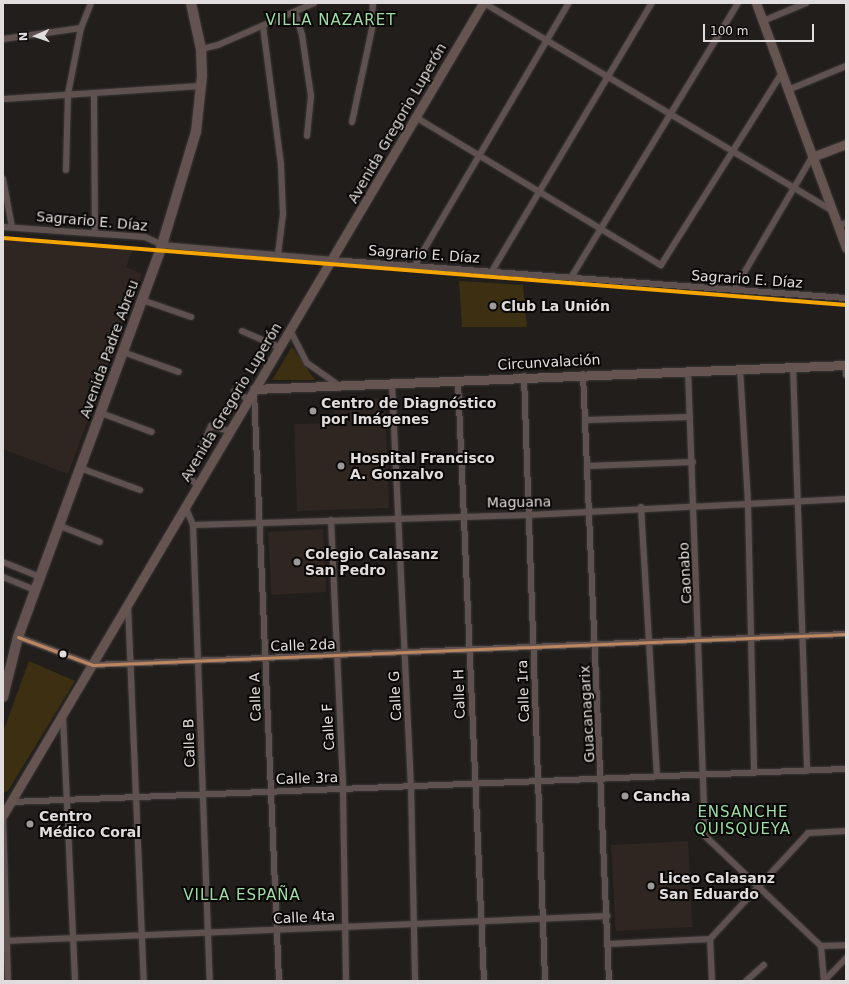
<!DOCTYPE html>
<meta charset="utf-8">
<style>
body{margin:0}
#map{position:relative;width:849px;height:984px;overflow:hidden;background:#211e1c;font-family:"DejaVu Sans",sans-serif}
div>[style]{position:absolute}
.built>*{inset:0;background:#2f2622;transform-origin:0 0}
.green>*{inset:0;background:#3d3012}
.roads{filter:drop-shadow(0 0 1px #3b3938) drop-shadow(0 0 1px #3b3938)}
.street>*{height:6px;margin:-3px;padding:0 3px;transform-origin:3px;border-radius:3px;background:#5f514f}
.secondary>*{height:9px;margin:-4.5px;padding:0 4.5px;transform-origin:4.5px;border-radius:4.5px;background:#665451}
.primary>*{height:10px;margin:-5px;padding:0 5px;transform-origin:5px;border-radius:5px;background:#63524f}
.bus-1>*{height:3px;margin:-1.5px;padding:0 1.5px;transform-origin:1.5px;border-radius:1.5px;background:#bb8660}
.rail-1>*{height:4px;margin:-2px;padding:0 2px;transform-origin:2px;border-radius:2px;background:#f7a600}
.dots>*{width:11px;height:11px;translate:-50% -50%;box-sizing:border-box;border:2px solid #0a0807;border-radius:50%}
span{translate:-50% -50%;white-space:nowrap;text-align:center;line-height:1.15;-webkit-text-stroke:4px #0a0807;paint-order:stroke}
.street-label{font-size:14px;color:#e0dddc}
.poi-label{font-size:14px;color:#e0dddc;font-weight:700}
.left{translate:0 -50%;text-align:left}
.neighbourhood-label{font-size:15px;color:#9ddca4;letter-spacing:1px}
.frame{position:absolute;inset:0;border:4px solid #e0dddc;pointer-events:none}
.north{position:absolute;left:16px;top:16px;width:40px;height:40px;-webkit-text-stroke:3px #0a0807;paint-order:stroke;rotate:268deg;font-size:11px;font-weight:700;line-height:16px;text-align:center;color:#e0dddc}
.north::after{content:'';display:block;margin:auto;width:14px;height:18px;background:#e0dddc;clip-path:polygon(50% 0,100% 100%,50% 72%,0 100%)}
.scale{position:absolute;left:703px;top:24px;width:111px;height:18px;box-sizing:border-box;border:2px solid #e0dddc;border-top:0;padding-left:5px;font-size:12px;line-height:14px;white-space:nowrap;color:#e0dddc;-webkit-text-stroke:3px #0a0807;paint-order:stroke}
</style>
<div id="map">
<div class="built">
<i style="clip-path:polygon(3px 240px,133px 249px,126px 267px,142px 274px,68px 474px,3px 449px)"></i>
<i style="clip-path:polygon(385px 398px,389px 508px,297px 511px,294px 424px,334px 423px,333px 400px)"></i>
<i style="left:323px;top:529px;width:63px;height:55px;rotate:87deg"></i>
<i style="left:688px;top:841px;width:86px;height:77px;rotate:87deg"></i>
</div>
<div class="green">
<i style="clip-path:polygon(459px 281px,523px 285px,527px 327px,462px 327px)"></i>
<i style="clip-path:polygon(292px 347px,315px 380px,272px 380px)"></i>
<i style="clip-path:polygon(29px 661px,75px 681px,8px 791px,3px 793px,3px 732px)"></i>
</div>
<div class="roads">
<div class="street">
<i style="left:484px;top:3px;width:404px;rotate:30.8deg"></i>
<i style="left:295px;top:12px;width:24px;rotate:73deg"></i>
<i style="left:302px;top:35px;width:62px;rotate:81.6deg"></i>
<i style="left:311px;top:96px;width:40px;rotate:95.7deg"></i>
<i style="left:763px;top:21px;width:47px;rotate:-22.7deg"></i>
<i style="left:263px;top:26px;width:140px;rotate:82.6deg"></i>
<i style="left:281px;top:165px;width:49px;rotate:87.7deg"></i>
<i style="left:283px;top:214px;width:41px;rotate:97deg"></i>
<i style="left:3px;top:39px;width:79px;rotate:-8deg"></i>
<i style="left:201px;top:49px;width:17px;rotate:-13deg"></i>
<i style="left:218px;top:45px;width:105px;rotate:-23.6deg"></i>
<i style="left:788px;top:90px;width:63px;rotate:-22.5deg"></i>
<i style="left:94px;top:93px;width:139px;rotate:89.6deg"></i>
<i style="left:3px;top:99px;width:198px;rotate:-3.8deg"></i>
<i style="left:417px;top:118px;width:285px;rotate:31.1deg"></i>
<i style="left:661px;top:265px;width:227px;rotate:-57.8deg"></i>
<i style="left:352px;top:122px;width:95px;rotate:-77.9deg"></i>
<i style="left:372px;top:29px;width:26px;rotate:-88deg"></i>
<i style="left:66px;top:170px;width:76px;rotate:-88.5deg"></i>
<i style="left:68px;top:94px;width:67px;rotate:-78.9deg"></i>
<i style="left:81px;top:28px;width:27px;rotate:-68deg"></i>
<i style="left:3px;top:179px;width:49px;rotate:79.4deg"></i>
<i style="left:837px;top:226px;width:9px;rotate:-18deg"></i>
<i style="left:3px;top:227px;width:142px;rotate:4deg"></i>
<i style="left:145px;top:237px;width:19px;rotate:25deg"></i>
<i style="left:162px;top:245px;width:171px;rotate:5deg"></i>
<i style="left:332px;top:260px;width:515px;rotate:4.23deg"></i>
<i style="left:415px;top:265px;width:304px;rotate:-59.6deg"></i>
<i style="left:492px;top:271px;width:312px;rotate:-59.2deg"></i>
<i style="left:572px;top:276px;width:320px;rotate:-58.7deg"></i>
<i style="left:734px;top:290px;width:154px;rotate:-59.6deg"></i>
<i style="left:142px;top:300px;width:52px;rotate:19.1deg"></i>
<i style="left:290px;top:330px;width:37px;rotate:63deg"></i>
<i style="left:307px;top:363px;width:39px;rotate:35deg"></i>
<i style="left:242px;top:331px;width:40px;rotate:23.4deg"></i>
<i style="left:123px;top:352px;width:59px;rotate:19.7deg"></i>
<i style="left:846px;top:365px;width:10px;rotate:90deg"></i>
<i style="left:793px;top:366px;width:405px;rotate:88deg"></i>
<i style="left:740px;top:368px;width:135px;rotate:86.6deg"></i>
<i style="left:748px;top:503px;width:269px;rotate:88.7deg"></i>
<i style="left:688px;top:370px;width:466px;rotate:87.9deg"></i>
<i style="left:705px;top:836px;width:160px;rotate:43.5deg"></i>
<i style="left:821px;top:946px;width:34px;rotate:85deg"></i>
<i style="left:583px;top:374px;width:608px;rotate:87.55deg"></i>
<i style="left:524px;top:376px;width:605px;rotate:88.01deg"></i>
<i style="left:458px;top:381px;width:601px;rotate:87.52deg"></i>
<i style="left:392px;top:385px;width:401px;rotate:87.3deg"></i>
<i style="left:411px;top:786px;width:195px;rotate:88.8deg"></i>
<i style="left:234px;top:391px;width:16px;rotate:30deg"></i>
<i style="left:254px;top:391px;width:591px;rotate:87.57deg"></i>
<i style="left:101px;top:413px;width:54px;rotate:20.4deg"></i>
<i style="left:586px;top:420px;width:104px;rotate:-1.7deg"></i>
<i style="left:588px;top:466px;width:105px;rotate:-2.2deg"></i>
<i style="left:80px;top:468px;width:64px;rotate:20.1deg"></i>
<i style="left:197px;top:485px;width:11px;rotate:-135deg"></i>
<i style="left:189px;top:477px;width:56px;rotate:-66.7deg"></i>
<i style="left:211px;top:426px;width:19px;rotate:16deg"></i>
<i style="left:185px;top:506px;width:21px;rotate:67deg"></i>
<i style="left:193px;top:525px;width:456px;rotate:87.9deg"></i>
<i style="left:641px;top:507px;width:269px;rotate:86.6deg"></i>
<i style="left:331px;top:520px;width:269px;rotate:87.4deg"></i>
<i style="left:343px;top:789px;width:192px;rotate:89.1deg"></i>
<i style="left:58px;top:525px;width:45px;rotate:22deg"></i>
<i style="left:193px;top:525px;width:336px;rotate:-1.7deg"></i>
<i style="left:529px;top:515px;width:317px;rotate:-2.9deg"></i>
<i style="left:3px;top:562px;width:40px;rotate:22deg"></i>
<i style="left:3px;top:577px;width:35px;rotate:22deg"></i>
<i style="left:128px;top:605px;width:376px;rotate:87.6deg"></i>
<i style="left:18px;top:637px;width:80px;rotate:20.5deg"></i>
<i style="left:93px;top:665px;width:754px;rotate:-2.36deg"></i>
<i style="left:63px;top:716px;width:265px;rotate:87.4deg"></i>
<i style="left:12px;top:802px;width:835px;rotate:-2.27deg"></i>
<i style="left:3px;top:813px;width:168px;rotate:88.3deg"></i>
<i style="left:3px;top:941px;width:605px;rotate:-2.37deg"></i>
<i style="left:608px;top:944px;width:102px;rotate:-2.8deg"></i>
<i style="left:821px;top:946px;width:25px;rotate:-2deg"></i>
<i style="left:712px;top:981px;width:42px;rotate:-92.7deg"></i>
<i style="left:710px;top:939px;width:144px;rotate:-47.2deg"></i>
<i style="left:808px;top:833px;width:38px;rotate:-3deg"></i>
<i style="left:746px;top:981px;width:24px;rotate:-42deg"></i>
<i style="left:824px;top:981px;width:32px;rotate:-46deg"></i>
</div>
<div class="secondary">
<i style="left:756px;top:3px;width:261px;rotate:69.8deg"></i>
<i style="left:812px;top:157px;width:36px;rotate:-21deg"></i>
<i style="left:254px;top:389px;width:592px;rotate:-2.32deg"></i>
<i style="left:3px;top:815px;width:943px;rotate:-59.41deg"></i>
</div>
<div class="primary">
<i style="left:3px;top:697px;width:62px;rotate:-76deg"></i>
<i style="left:18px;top:637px;width:418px;rotate:-69.8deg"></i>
<i style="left:162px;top:245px;width:118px;rotate:-73.3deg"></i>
<i style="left:196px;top:132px;width:56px;rotate:-83.9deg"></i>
<i style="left:202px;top:76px;width:27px;rotate:-92deg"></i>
<i style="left:201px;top:49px;width:47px;rotate:-102.3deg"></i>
</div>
</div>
<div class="bus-1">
<i style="left:18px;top:637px;width:80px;rotate:20.5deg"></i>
<i style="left:93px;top:665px;width:754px;rotate:-2.36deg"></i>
</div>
<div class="rail-1">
<i style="left:3px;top:238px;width:846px;rotate:4.54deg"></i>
</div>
<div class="dots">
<i style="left:493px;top:306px;background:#9d9a99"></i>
<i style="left:313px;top:411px;background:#9d9a99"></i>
<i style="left:341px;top:466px;background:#9d9a99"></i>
<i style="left:297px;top:562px;background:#9d9a99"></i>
<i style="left:63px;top:654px;background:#e0dddc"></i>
<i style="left:625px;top:796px;background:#9d9a99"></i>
<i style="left:30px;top:824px;background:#9d9a99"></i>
<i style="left:651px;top:886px;background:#9d9a99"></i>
</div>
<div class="street-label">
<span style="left:397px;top:123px;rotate:-60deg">Avenida Gregorio Luperón</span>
<span style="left:92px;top:221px;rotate:5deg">Sagrario E. Díaz</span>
<span style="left:424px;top:254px;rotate:4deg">Sagrario E. Díaz</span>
<span style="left:747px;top:279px;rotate:4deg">Sagrario E. Díaz</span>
<span style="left:109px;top:349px;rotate:-70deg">Avenida Padre Abreu</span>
<span style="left:549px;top:362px;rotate:-3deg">Circunvalación</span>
<span style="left:231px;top:402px;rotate:-59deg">Avenida Gregorio Luperón</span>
<span style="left:519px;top:502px;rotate:-1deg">Maguana</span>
<span style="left:685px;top:573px;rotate:-93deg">Caonabo</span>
<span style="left:303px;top:645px;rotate:-2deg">Calle 2da</span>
<span style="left:523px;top:691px;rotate:-92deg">Calle 1ra</span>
<span style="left:459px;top:694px;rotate:-92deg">Calle H</span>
<span style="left:395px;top:696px;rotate:-93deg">Calle G</span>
<span style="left:255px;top:697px;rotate:-92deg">Calle A</span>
<span style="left:587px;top:714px;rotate:-93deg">Guacanagarix</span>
<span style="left:328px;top:727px;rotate:-93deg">Calle F</span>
<span style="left:189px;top:743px;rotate:-92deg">Calle B</span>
<span style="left:307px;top:778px;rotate:-2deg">Calle 3ra</span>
<span style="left:304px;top:917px;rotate:-3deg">Calle 4ta</span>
</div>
<div class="poi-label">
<span class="left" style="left:501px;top:306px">Club La Unión</span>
<span class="left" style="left:321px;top:411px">Centro de Diagnóstico<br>por Imágenes</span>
<span class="left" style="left:350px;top:466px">Hospital Francisco<br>A. Gonzalvo</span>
<span class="left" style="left:305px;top:562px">Colegio Calasanz<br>San Pedro</span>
<span class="left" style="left:633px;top:796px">Cancha</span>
<span class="left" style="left:39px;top:824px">Centro<br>Médico Coral</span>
<span class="left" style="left:659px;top:886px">Liceo Calasanz<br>San Eduardo</span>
</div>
<div class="neighbourhood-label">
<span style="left:331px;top:21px">VILLA NAZARET</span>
<span style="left:743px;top:821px">ENSANCHE<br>QUISQUEYA</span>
<span style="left:242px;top:896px">VILLA ESPAÑA</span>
</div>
<div class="frame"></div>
<div class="north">N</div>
<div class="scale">100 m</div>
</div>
